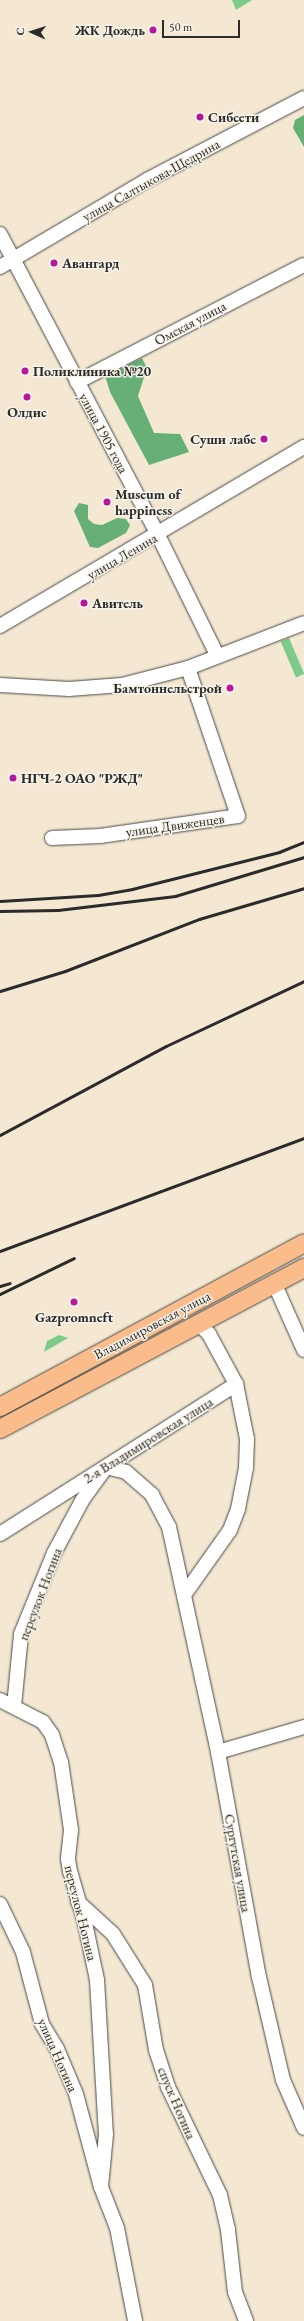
<!DOCTYPE html>
<meta charset="utf-8">
<style>
body{margin:0}
#map{position:relative;width:304px;height:2321px;overflow:hidden;background:#f4e8d3;font-family:"EB Garamond",serif}
div>[style]{position:absolute}
.green>*{inset:0;background:#7dcb8a;transform-origin:0 0}
.forest>*{inset:0;background:#66af76}
.roads{filter:drop-shadow(0 0 1px #494744) drop-shadow(0 0 1px #494744)}
.minor>*{height:14px;margin:-7px;padding:0 7px;transform-origin:7px;border-radius:7px;background:#fff}
.major>*{height:18px;margin:-9px;padding:0 9px;transform-origin:9px;border-radius:9px;background:#fabc8b}
.rail>*{height:3px;margin:-1.5px;padding:0 1.5px;transform-origin:1.5px;border-radius:1.5px;background:#2b2b2b}
.dots>*{width:11px;height:11px;translate:-50% -50%;box-sizing:border-box;border:2px solid #f7f3e8;border-radius:50%}
span{translate:-50% -50%;white-space:nowrap;text-align:center;line-height:1.15;-webkit-text-stroke:3px #f7f3e8;paint-order:stroke}
.poi-label{font-size:14px;color:#2b2b2b;font-weight:700}
.right{translate:-100% -50%;text-align:right}
.left{translate:0 -50%;text-align:left}
.street-label{font-size:14px;color:#2b2b2b}
.north{position:absolute;left:12px;top:12px;width:40px;height:40px;-webkit-text-stroke:3px #f7f3e8;paint-order:stroke;rotate:273deg;font-size:11px;font-weight:700;line-height:16px;text-align:center;color:#2b2b2b}
.north::after{content:'';display:block;margin:auto;width:14px;height:18px;background:#2b2b2b;clip-path:polygon(50% 0,100% 100%,50% 72%,0 100%)}
.scale{position:absolute;left:162px;top:20px;width:78px;height:18px;box-sizing:border-box;border:2px solid #2b2b2b;border-top:0;padding-left:5px;font-size:12px;line-height:14px;white-space:nowrap;color:#2b2b2b;-webkit-text-stroke:3px #f7f3e8;paint-order:stroke}
</style>
<div id="map">
<div class="green">
<i style="clip-path:polygon(232px 0,252px 0,236px 10px)"></i>
<i style="left:289px;top:638px;width:39px;height:9px;rotate:67deg"></i>
<i style="clip-path:polygon(59px 1335px,68px 1338px,44px 1352px,47px 1341px)"></i>
</div>
<div class="forest">
<i style="clip-path:polygon(304px 115px,304px 147px,293px 128px,295px 120px)"></i>
<i style="clip-path:polygon(142px 358px,147px 368px,138px 396px,154px 433px,180px 434px,189px 452px,149px 465px,110px 392px,105px 376px)"></i>
<i style="clip-path:polygon(79px 503px,88px 505px,88px 519px,94px 524px,102px 525px,117px 518px,126px 519px,130px 525px,126px 533px,98px 548px,90px 547px,74px 511px)"></i>
</div>
<div class="roads">
<div class="minor">
<i style="left:0;top:234px;width:340px;rotate:62.3deg"></i>
<i style="left:158px;top:535px;width:134px;rotate:63.8deg"></i>
<i style="left:0;top:267px;width:171px;rotate:-30.6deg"></i>
<i style="left:147px;top:180px;width:177px;rotate:-27.6deg"></i>
<i style="left:77px;top:382px;width:255px;rotate:-27.3deg"></i>
<i style="left:0;top:626px;width:353px;rotate:-30.5deg"></i>
<i style="left:0;top:685px;width:69px;rotate:3.3deg"></i>
<i style="left:69px;top:689px;width:53px;rotate:-4.3deg"></i>
<i style="left:122px;top:685px;width:68px;rotate:-14.4deg"></i>
<i style="left:188px;top:668px;width:124px;rotate:-21.2deg"></i>
<i style="left:52px;top:838px;width:48px;rotate:-2.4deg"></i>
<i style="left:100px;top:836px;width:139px;rotate:-8.2deg"></i>
<i style="left:238px;top:816px;width:156px;rotate:-108.7deg"></i>
<i style="left:275px;top:1285px;width:71px;rotate:66deg"></i>
<i style="left:0;top:1534px;width:280px;rotate:-32.4deg"></i>
<i style="left:236px;top:1384px;width:57px;rotate:-118.4deg"></i>
<i style="left:209px;top:1334px;width:16px;rotate:-135deg"></i>
<i style="left:184px;top:1595px;width:80px;rotate:-54.7deg"></i>
<i style="left:230px;top:1530px;width:22px;rotate:-69deg"></i>
<i style="left:238px;top:1509px;width:42px;rotate:-79deg"></i>
<i style="left:246px;top:1468px;width:29px;rotate:-88deg"></i>
<i style="left:247px;top:1439px;width:56px;rotate:-101.3deg"></i>
<i style="left:0;top:1700px;width:48px;rotate:27.1deg"></i>
<i style="left:43px;top:1722px;width:16px;rotate:55deg"></i>
<i style="left:52px;top:1735px;width:28px;rotate:72deg"></i>
<i style="left:61px;top:1762px;width:69px;rotate:81.6deg"></i>
<i style="left:71px;top:1830px;width:29px;rotate:96deg"></i>
<i style="left:68px;top:1859px;width:12px;rotate:81deg"></i>
<i style="left:70px;top:1871px;width:54px;rotate:73.9deg"></i>
<i style="left:85px;top:1923px;width:58px;rotate:78.1deg"></i>
<i style="left:97px;top:1980px;width:154px;rotate:86.7deg"></i>
<i style="left:106px;top:2134px;width:53px;rotate:95.4deg"></i>
<i style="left:14px;top:1706px;width:72px;rotate:-84.4deg"></i>
<i style="left:21px;top:1634px;width:87px;rotate:-67.8deg"></i>
<i style="left:54px;top:1553px;width:61px;rotate:-61.8deg"></i>
<i style="left:83px;top:1499px;width:39px;rotate:-54deg"></i>
<i style="left:106px;top:1467px;width:21px;rotate:14deg"></i>
<i style="left:126px;top:1472px;width:35px;rotate:41deg"></i>
<i style="left:152px;top:1495px;width:36px;rotate:62deg"></i>
<i style="left:169px;top:1527px;width:230px;rotate:77.7deg"></i>
<i style="left:218px;top:1752px;width:229px;rotate:79.7deg"></i>
<i style="left:259px;top:1977px;width:106px;rotate:76.9deg"></i>
<i style="left:283px;top:2080px;width:52px;rotate:66.4deg"></i>
<i style="left:218px;top:1752px;width:90px;rotate:-16.2deg"></i>
<i style="left:78px;top:1902px;width:47px;rotate:42.4deg"></i>
<i style="left:113px;top:1934px;width:60px;rotate:57.9deg"></i>
<i style="left:145px;top:1985px;width:66px;rotate:80.4deg"></i>
<i style="left:156px;top:2050px;width:39px;rotate:72deg"></i>
<i style="left:168px;top:2087px;width:120px;rotate:64.3deg"></i>
<i style="left:220px;top:2195px;width:36px;rotate:77deg"></i>
<i style="left:228px;top:2230px;width:62px;rotate:83.6deg"></i>
<i style="left:235px;top:2292px;width:31px;rotate:69deg"></i>
<i style="left:0;top:1904px;width:53px;rotate:64.4deg"></i>
<i style="left:23px;top:1952px;width:74px;rotate:75.2deg"></i>
<i style="left:42px;top:2024px;width:29px;rotate:59deg"></i>
<i style="left:57px;top:2049px;width:49px;rotate:67.1deg"></i>
<i style="left:76px;top:2094px;width:96px;rotate:75deg"></i>
<i style="left:101px;top:2187px;width:44px;rotate:68.7deg"></i>
<i style="left:117px;top:2228px;width:95px;rotate:79deg"></i>
</div>
<div class="major">
<i style="left:0;top:1407px;width:345px;rotate:-28.3deg"></i>
<i style="left:0;top:1429px;width:344px;rotate:-27.9deg"></i>
</div>
</div>
<div class="rail">
<i style="left:0;top:901px;width:98px;rotate:-3.5deg"></i>
<i style="left:98px;top:895px;width:35px;rotate:-10deg"></i>
<i style="left:132px;top:889px;width:152px;rotate:-14.1deg"></i>
<i style="left:279px;top:852px;width:27px;rotate:-22deg"></i>
<i style="left:0;top:911px;width:58px;rotate:-1deg"></i>
<i style="left:58px;top:910px;width:118px;rotate:-6.8deg"></i>
<i style="left:175px;top:896px;width:135px;rotate:-16.8deg"></i>
<i style="left:0;top:991px;width:68px;rotate:-17.1deg"></i>
<i style="left:65px;top:971px;width:144px;rotate:-21.2deg"></i>
<i style="left:199px;top:919px;width:109px;rotate:-16.4deg"></i>
<i style="left:0;top:1135px;width:188px;rotate:-28.2deg"></i>
<i style="left:166px;top:1046px;width:153px;rotate:-25.2deg"></i>
<i style="left:0;top:1251px;width:324px;rotate:-20.4deg"></i>
<i style="left:0;top:1286px;width:10px;rotate:-17deg"></i>
<i style="left:0;top:1294px;width:82px;rotate:-25.9deg"></i>
</div>
<div class="dots">
<i style="left:153px;top:30px;background:#b5179e"></i>
<i style="left:200px;top:117px;background:#b5179e"></i>
<i style="left:54px;top:263px;background:#b5179e"></i>
<i style="left:25px;top:371px;background:#b5179e"></i>
<i style="left:27px;top:397px;background:#b5179e"></i>
<i style="left:264px;top:439px;background:#b5179e"></i>
<i style="left:107px;top:502px;background:#b5179e"></i>
<i style="left:84px;top:603px;background:#b5179e"></i>
<i style="left:230px;top:688px;background:#b5179e"></i>
<i style="left:13px;top:778px;background:#b5179e"></i>
<i style="left:74px;top:1302px;background:#b5179e"></i>
</div>
<div class="poi-label">
<span class="right" style="left:145px;top:30px">ЖК Дождь</span>
<span class="left" style="left:208px;top:117px">Сибсети</span>
<span class="left" style="left:62px;top:263px">Авангард</span>
<span class="left" style="left:33px;top:371px">Поликлиника №20</span>
<span style="left:27px;top:412px">Олдис</span>
<span class="right" style="left:256px;top:439px">Суши лабс</span>
<span class="left" style="left:115px;top:502px">Museum of<br>happiness</span>
<span class="left" style="left:92px;top:603px">Авитель</span>
<span class="right" style="left:222px;top:688px">Бамтоннельстрой</span>
<span class="left" style="left:21px;top:778px">НГЧ-2 ОАО "РЖД"</span>
<span style="left:74px;top:1317px">Gazpromneft</span>
</div>
<div class="street-label">
<span style="left:151px;top:180px;rotate:-29deg">улица Салтыкова-Щедрина</span>
<span style="left:190px;top:323px;rotate:-28deg">Омская улица</span>
<span style="left:104px;top:433px;rotate:62deg">улица 1905 года</span>
<span style="left:122px;top:556px;rotate:-30deg">улица Ленина</span>
<span style="left:175px;top:825px;rotate:-8deg">улица Движенцев</span>
<span style="left:152px;top:1325px;rotate:-28deg">Владимировская улица</span>
<span style="left:148px;top:1440px;rotate:-32deg">2-я Владимировская улица</span>
<span style="left:40px;top:1594px;rotate:-69deg">переулок Ногина</span>
<span style="left:238px;top:1863px;rotate:80deg">Сургутская улица</span>
<span style="left:81px;top:1913px;rotate:76deg">переулок Ногина</span>
<span style="left:58px;top:2055px;rotate:66deg">улица Ногина</span>
<span style="left:177px;top:2103px;rotate:67deg">спуск Ногина</span>
</div>
<div class="north">С</div>
<div class="scale">50 m</div>
</div>
